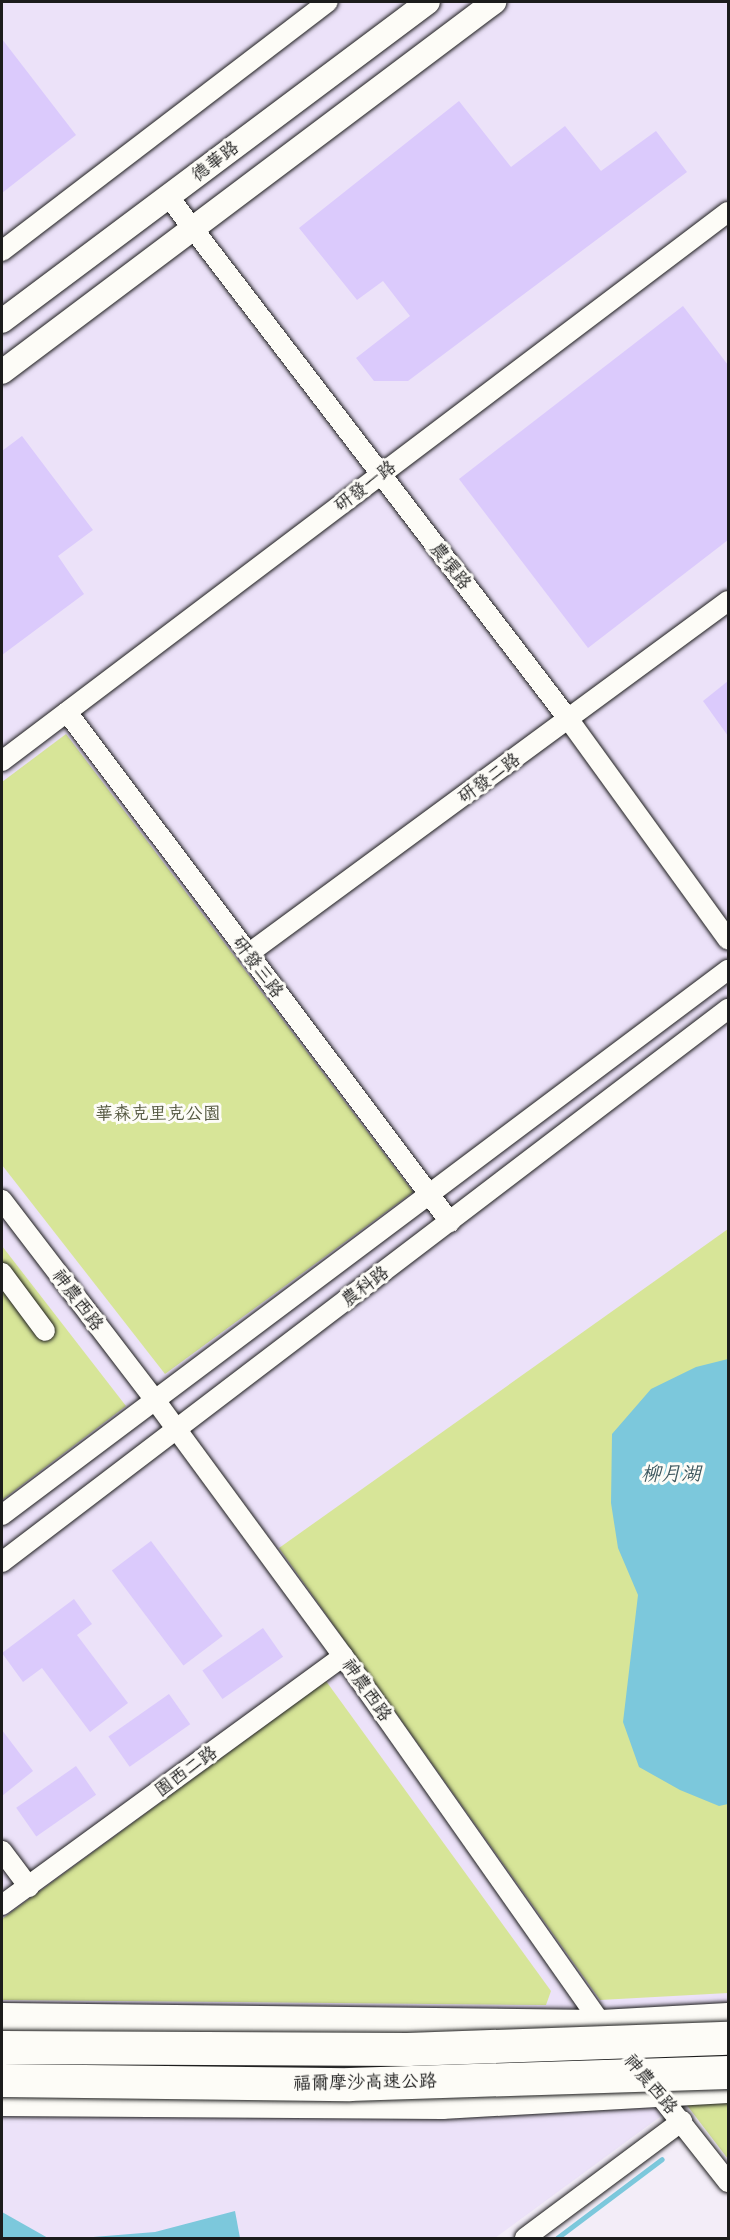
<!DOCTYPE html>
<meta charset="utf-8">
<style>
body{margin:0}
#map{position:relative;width:730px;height:2240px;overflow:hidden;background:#f3edf8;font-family:"Shantell Sans","LXGW WenKai TC",sans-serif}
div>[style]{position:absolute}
.built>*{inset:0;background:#ece2f9}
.green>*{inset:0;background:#d7e598}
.water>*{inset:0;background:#7cc8dc}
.stream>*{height:5px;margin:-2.5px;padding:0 2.5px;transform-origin:2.5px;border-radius:2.5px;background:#7cc8dc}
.building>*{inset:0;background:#dbcafc;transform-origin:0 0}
.roads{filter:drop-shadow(0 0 2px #1c1c1c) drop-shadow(0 0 2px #1c1c1c)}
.minor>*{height:20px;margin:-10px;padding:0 10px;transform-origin:10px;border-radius:10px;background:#fdfcf7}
.tertiary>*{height:24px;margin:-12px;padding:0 12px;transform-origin:12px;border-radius:12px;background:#fdfcf7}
.secondary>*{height:28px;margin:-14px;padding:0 14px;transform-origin:14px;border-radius:14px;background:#fdfcf7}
.bridges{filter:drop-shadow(0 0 2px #1c1c1c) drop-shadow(0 0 2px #1c1c1c)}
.motorway-bridge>*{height:33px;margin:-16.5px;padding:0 16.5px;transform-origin:16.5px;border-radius:16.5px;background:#fdfcf7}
span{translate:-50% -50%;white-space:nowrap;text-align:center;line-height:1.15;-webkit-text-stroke:6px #fdfcf7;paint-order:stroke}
.street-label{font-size:18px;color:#1c1c1c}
.park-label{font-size:18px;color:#545841}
.water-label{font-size:20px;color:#3e585f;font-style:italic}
.frame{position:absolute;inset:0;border:3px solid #1c1c1c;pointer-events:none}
</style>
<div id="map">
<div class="built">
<i style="clip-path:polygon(2px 2px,728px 2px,728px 2159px,683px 2100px,495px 2238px,2px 2238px)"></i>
</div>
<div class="green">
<i style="clip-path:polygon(66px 734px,413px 1192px,165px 1374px,2px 1165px,2px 782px)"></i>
<i style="clip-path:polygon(728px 1229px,728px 1993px,600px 2000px,279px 1548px)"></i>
<i style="clip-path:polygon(2px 1246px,126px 1406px,2px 1500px)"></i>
<i style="clip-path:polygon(326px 1681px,551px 1991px,546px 2005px,2px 2000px,2px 1919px)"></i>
<i style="clip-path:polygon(683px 2100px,728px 2100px,728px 2159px)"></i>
</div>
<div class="water">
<i style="clip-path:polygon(728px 1359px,728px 1804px,719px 1806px,680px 1790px,639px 1767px,623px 1722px,638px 1595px,618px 1548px,611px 1503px,612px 1434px,651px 1389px,696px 1367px)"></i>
<i style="clip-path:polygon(235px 2211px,240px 2238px,81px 2238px,155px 2232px)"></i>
<i style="clip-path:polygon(2px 2212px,48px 2238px,2px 2238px)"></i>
</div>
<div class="stream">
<i style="left:557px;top:2238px;width:131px;rotate:-37deg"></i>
</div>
<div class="building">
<i style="clip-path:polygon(2px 39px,76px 135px,2px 193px)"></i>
<i style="clip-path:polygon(459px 101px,511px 167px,565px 126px,601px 171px,656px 131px,687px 172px,408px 381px,374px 381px,356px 358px,410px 316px,383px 281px,357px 300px,299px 228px)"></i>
<i style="clip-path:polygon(683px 306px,728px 365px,728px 540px,588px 648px,459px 479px)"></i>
<i style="clip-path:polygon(22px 436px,93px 530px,58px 556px,84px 594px,2px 655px,2px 451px)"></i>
<i style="clip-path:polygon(728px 681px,728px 736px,703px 701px)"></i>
<i style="left:151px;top:1541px;width:119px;height:49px;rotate:53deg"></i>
<i style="clip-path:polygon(74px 1599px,92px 1624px,77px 1635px,128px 1703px,90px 1732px,42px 1668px,23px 1682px,2px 1653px)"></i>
<i style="left:263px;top:1628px;width:35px;height:74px;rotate:55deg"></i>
<i style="left:169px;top:1694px;width:37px;height:74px;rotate:55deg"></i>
<i style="clip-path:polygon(2px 1730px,33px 1771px,2px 1796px)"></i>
<i style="left:76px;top:1766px;width:35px;height:73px;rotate:55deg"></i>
</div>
<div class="roads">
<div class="minor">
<i style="left:168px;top:196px;width:660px;rotate:52.57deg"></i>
<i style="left:569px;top:720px;width:271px;rotate:54.1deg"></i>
<i style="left:2px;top:251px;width:410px;rotate:-37.4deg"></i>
<i style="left:67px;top:712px;width:638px;rotate:53.09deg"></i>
<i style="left:2px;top:761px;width:910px;rotate:-37.1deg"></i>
<i style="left:248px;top:954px;width:596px;rotate:-36.33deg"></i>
<i style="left:2px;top:1200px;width:252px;rotate:52.6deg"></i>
<i style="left:155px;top:1400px;width:318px;rotate:53.7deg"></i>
<i style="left:343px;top:1656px;width:457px;rotate:54.9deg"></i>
<i style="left:2px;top:1273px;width:72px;rotate:53.4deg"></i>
<i style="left:2px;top:1515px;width:908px;rotate:-36.9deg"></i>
<i style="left:2px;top:1562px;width:913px;rotate:-37.3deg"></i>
<i style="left:2px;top:1851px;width:45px;rotate:53.1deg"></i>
<i style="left:2px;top:1905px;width:422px;rotate:-36.1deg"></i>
<i style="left:653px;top:2087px;width:121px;rotate:51.7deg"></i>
<i style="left:525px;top:2238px;width:196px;rotate:-36.7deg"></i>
</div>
<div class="tertiary">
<i style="left:2px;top:321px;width:532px;rotate:-36.83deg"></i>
<i style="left:2px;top:372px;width:616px;rotate:-36.94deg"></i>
</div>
<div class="secondary">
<i style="left:2px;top:2017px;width:599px;rotate:0.67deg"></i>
<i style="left:601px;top:2024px;width:127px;rotate:-3.2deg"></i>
<i style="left:2px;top:2102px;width:440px;rotate:0.4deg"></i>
<i style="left:442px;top:2105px;width:286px;rotate:-3.2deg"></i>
</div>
</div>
<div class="bridges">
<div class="motorway-bridge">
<i style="left:2px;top:2047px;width:405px;rotate:0.3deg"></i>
<i style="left:407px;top:2049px;width:321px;rotate:-2deg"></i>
<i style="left:2px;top:2080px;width:347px;rotate:0.7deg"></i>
<i style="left:349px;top:2084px;width:379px;rotate:-1.8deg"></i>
</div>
</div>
<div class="street-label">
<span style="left:215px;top:161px;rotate:-37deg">德華路</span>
<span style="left:365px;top:486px;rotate:-37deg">研發一路</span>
<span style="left:451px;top:566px;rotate:52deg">農環路</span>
<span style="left:489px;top:778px;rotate:-36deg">研發二路</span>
<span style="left:258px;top:967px;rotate:53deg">研發三路</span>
<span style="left:365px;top:1286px;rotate:-37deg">農科路</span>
<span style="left:78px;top:1300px;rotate:53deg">神農西路</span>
<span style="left:367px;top:1690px;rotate:55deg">神農西路</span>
<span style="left:186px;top:1771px;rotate:-36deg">園西二路</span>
<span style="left:365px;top:2082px;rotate:-1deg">福爾摩沙高速公路</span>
<span style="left:651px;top:2084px;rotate:50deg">神農西路</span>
</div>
<div class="park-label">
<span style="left:158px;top:1113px">華森克里克公園</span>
</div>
<div class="water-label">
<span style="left:671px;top:1473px">柳月湖</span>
</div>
<div class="frame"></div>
</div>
